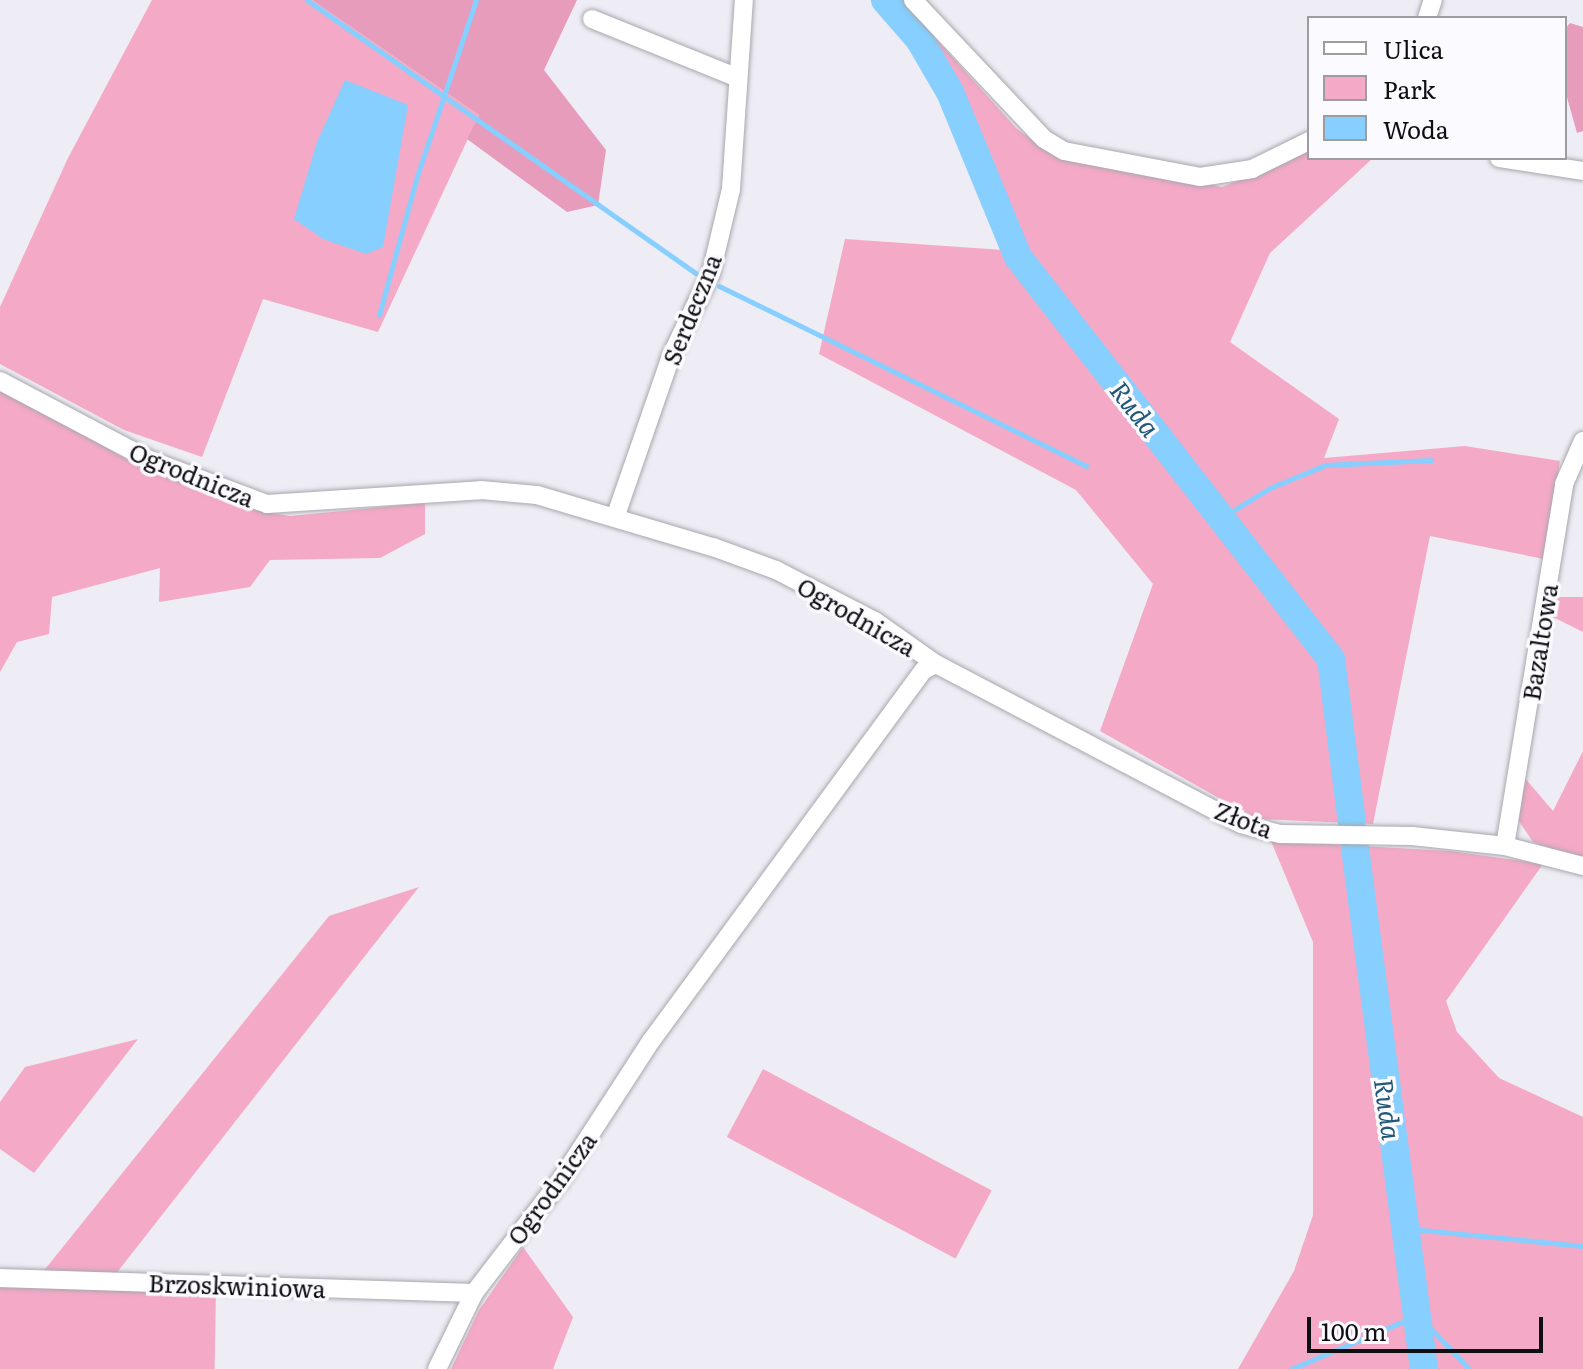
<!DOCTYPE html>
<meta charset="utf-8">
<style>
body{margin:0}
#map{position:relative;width:1583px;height:1369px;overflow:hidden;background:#eeecf4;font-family:Literata,serif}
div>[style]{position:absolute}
.green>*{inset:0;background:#f4a9c7;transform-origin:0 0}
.forest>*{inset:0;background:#e89cbc}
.water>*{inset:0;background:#86cffe}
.stream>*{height:5px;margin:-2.5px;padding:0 2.5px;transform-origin:2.5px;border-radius:2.5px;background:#86cffe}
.river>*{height:28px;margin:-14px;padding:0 14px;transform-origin:14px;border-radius:14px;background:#86cffe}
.roads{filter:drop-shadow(0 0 2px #a8a7ae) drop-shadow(0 0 2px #a8a7ae)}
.street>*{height:18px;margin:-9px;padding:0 9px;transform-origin:9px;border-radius:9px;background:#fff}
span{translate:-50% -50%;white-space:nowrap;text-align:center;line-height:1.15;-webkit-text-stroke:7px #fbfaff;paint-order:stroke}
.street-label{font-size:24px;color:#0f0e10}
.water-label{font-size:26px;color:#215777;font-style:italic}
.legend{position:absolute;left:1307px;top:16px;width:260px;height:144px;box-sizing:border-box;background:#fbfaff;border:2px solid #9d9c9f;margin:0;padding:10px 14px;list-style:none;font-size:24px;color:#0f0e10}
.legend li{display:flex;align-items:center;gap:16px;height:40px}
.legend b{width:40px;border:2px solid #9d9c9f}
.scale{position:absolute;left:1307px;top:1317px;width:236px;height:36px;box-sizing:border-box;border:4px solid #0f0e10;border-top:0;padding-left:10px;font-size:24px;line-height:28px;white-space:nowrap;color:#0f0e10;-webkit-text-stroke:6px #fbfaff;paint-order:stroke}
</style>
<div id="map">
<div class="green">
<i style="clip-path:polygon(152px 0,312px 0,479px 115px,378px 332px,263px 299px,202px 457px,124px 430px,0 364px,0 307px,68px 158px)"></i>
<i style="clip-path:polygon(880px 0,901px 0,1016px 128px,1041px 147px,1222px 187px,1309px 151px,1309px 158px,1373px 158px,1270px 253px,1230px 342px,1339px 419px,1324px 458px,1465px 446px,1560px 461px,1544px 559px,1430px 536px,1373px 824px,1256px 819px,1100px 731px,1153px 584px,1076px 490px,819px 354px,845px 239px,1003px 250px,945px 101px)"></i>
<i style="clip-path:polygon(0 386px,138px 466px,248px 509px,290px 516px,425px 503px,425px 534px,380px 558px,270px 560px,250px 587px,159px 602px,160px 568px,52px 597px,49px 634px,17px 642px,0 672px)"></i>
<i style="clip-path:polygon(1551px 597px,1583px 597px,1583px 632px,1553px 617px,1547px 629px)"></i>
<i style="clip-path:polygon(1583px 751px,1583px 860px,1533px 842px,1519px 821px,1524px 777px,1553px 811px)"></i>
<i style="clip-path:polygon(1271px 841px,1450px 851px,1543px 864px,1446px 1001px,1457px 1032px,1499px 1078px,1583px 1117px,1583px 1369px,1238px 1369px,1294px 1271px,1313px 1215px,1313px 942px)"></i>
<i style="clip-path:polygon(419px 887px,115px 1275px,42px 1273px,329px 916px)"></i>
<i style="clip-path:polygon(138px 1039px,34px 1173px,0 1149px,0 1102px,25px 1067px)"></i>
<i style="left:763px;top:1069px;width:259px;height:77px;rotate:28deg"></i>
<i style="clip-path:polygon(523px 1247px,573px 1317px,553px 1369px,451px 1369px,479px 1310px)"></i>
<i style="left:0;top:1287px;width:216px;height:82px;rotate:1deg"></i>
</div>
<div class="forest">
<i style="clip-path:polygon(312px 0,577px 0,544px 70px,606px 150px,598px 205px,567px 212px,467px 139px,479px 115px)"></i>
<i style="clip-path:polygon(1570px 23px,1583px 27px,1583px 131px,1577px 133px,1565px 90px,1565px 29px)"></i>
</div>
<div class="water">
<i style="clip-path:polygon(345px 80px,408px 105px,383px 247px,366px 254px,323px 239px,294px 219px,317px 142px)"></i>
</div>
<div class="stream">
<i style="left:307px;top:0;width:475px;rotate:35.1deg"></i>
<i style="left:719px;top:286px;width:409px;rotate:26.1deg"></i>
<i style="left:379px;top:315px;width:144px;rotate:-74.7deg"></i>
<i style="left:417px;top:176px;width:186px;rotate:-71.5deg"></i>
<i style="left:1221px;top:518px;width:57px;rotate:-31.5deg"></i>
<i style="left:1270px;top:488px;width:60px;rotate:-22.7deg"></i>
<i style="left:1325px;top:465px;width:106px;rotate:-2.7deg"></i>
<i style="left:1402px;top:1228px;width:182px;rotate:5.7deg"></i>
<i style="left:1291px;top:1369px;width:138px;rotate:-23deg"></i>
<i style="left:1418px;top:1315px;width:74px;rotate:46.6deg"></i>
</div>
<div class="river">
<i style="left:885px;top:0;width:52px;rotate:48.9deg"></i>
<i style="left:919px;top:39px;width:61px;rotate:59.7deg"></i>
<i style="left:950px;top:92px;width:178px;rotate:67.6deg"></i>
<i style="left:1018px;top:257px;width:509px;rotate:52.1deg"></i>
<i style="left:1331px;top:659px;width:164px;rotate:82.7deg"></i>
<i style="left:1355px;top:848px;width:526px;rotate:82.46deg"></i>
</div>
<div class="roads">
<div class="street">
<i style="left:913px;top:0;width:191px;rotate:46.7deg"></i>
<i style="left:1044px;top:139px;width:23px;rotate:31deg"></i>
<i style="left:1064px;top:151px;width:138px;rotate:10.8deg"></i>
<i style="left:1200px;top:177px;width:53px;rotate:-8.7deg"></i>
<i style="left:1252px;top:169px;width:64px;rotate:-26.2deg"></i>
<i style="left:1427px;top:18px;width:19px;rotate:-72deg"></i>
<i style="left:592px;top:19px;width:157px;rotate:22deg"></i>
<i style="left:1499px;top:158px;width:85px;rotate:8.8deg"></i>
<i style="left:0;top:381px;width:172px;rotate:27.8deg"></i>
<i style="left:152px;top:461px;width:123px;rotate:20.5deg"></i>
<i style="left:267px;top:504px;width:214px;rotate:-3.7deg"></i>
<i style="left:481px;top:490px;width:56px;rotate:5.1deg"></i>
<i style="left:537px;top:495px;width:184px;rotate:16.5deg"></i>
<i style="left:713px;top:547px;width:67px;rotate:20.1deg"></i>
<i style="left:776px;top:570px;width:111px;rotate:27.3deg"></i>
<i style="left:875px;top:621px;width:75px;rotate:35.2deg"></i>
<i style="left:936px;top:664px;width:344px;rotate:27.7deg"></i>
<i style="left:1241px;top:824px;width:40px;rotate:14.4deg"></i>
<i style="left:1280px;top:834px;width:132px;rotate:0.9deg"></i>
<i style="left:1412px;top:836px;width:94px;rotate:6.1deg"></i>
<i style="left:1505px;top:846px;width:81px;rotate:14.4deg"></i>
<i style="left:616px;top:515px;width:168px;rotate:-70.9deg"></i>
<i style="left:671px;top:356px;width:92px;rotate:-64.3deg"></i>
<i style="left:711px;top:273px;width:86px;rotate:-76.6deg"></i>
<i style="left:731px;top:189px;width:189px;rotate:-86.1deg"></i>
<i style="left:1505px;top:846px;width:367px;rotate:-80.7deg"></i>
<i style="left:1564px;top:484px;width:47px;rotate:-66.2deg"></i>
<i style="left:0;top:1278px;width:474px;rotate:1.8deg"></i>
<i style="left:437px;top:1369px;width:85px;rotate:-64deg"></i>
<i style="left:474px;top:1293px;width:141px;rotate:-52.5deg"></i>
<i style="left:560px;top:1181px;width:167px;rotate:-57deg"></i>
<i style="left:651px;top:1041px;width:461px;rotate:-53.7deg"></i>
<i style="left:924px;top:670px;width:13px;rotate:-27deg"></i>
</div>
</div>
<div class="street-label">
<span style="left:691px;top:309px;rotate:-68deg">Serdeczna</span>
<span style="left:192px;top:474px;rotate:22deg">Ogrodnicza</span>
<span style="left:857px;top:616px;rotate:30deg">Ogrodnicza</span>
<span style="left:1539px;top:642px;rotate:-81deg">Bazaltowa</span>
<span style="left:1244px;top:819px;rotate:21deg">Złota</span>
<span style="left:551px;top:1188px;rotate:-54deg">Ogrodnicza</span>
<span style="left:237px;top:1285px;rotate:2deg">Brzoskwiniowa</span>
</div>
<div class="water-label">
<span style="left:1136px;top:408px;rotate:52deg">Ruda</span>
<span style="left:1389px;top:1109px;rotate:82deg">Ruda</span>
</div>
<ul class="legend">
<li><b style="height:10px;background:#fff"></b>Ulica</li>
<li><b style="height:22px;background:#f4a9c7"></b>Park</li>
<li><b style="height:22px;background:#86cffe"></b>Woda</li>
</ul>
<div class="scale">100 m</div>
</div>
